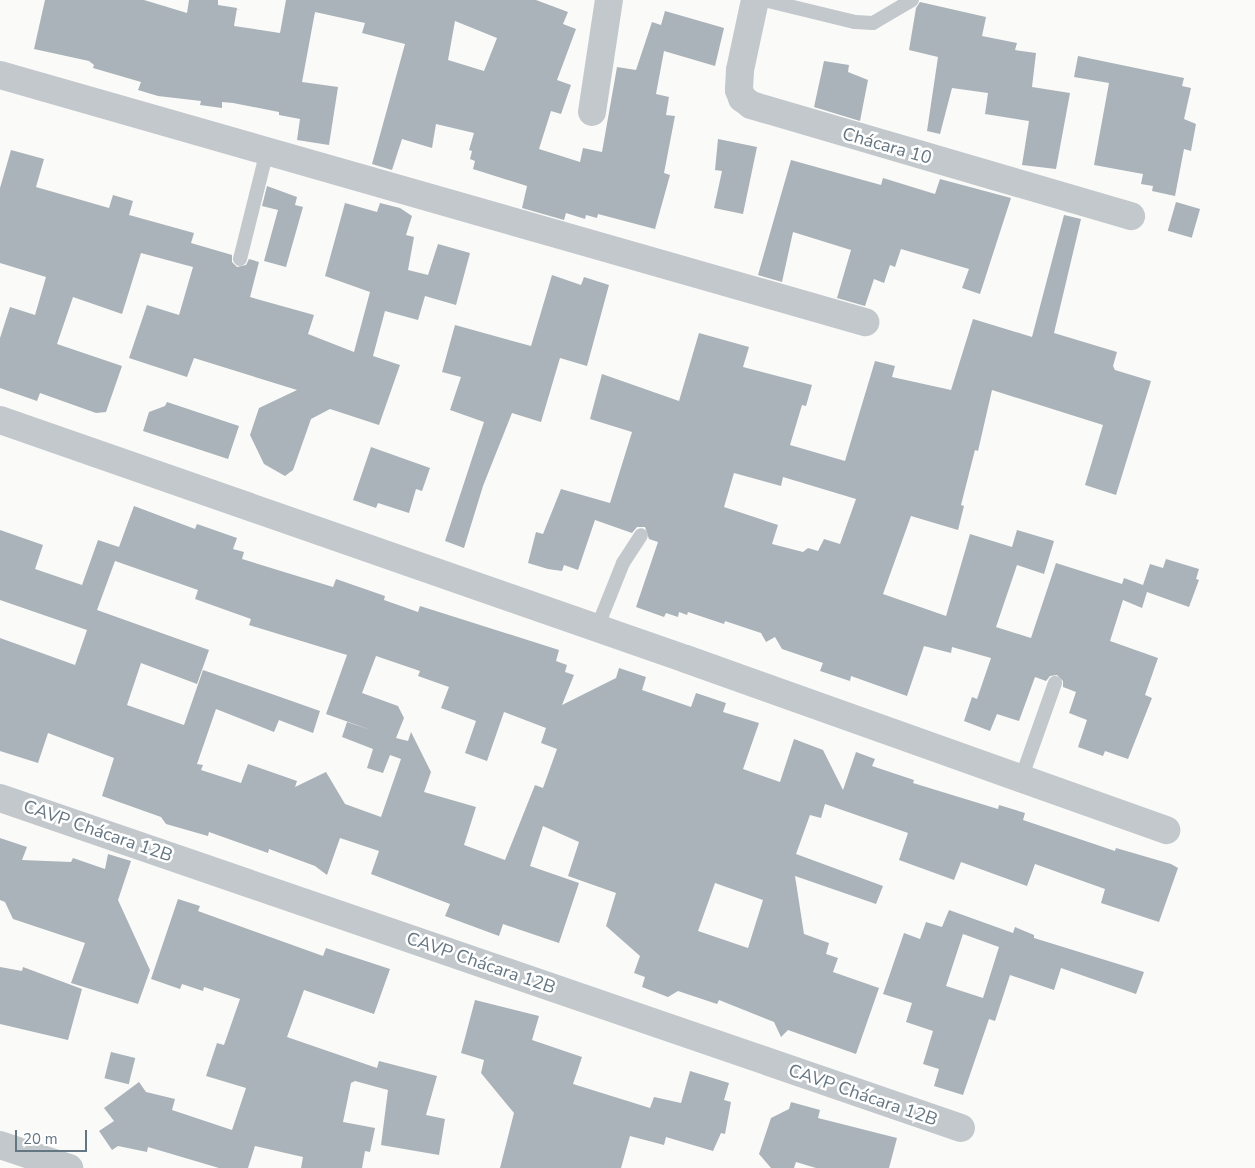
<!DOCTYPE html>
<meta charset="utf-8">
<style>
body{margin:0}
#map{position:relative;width:1255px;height:1168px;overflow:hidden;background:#fafaf8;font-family:"Nunito Sans",sans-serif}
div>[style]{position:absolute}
.building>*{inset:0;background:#aab3b9;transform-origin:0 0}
.service>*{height:14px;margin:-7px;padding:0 7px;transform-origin:7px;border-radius:7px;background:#c3c8cc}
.minor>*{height:28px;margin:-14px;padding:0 14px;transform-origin:14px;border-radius:14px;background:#c3c8cc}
span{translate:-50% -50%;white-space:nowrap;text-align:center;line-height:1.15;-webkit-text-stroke:5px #fff;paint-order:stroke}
.street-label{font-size:18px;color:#657683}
.scale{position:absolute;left:15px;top:1130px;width:72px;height:22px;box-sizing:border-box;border:2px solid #657683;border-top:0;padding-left:6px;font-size:15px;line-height:18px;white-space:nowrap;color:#657683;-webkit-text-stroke:4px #fff;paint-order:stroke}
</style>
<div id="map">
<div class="building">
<i style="clip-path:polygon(evenodd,45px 0,144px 0,187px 13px,189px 0,218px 0,218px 5px,237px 8px,234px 26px,280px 33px,286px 0,536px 0,568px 12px,563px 24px,576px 29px,557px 80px,571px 85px,561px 114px,551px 111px,539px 149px,580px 162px,583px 148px,602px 152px,617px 67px,636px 70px,652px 22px,661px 25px,665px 11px,724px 28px,715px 66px,664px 51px,656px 94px,669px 97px,666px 115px,675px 116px,664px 173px,670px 175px,655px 229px,598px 214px,597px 218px,586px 215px,585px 219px,566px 213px,564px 220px,522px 208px,527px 186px,473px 169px,475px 161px,470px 159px,472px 151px,469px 150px,474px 133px,436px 124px,432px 148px,402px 139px,392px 170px,372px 164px,405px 44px,362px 33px,365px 23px,315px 12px,302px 82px,338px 87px,329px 145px,297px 140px,300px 119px,279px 115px,279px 112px,233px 103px,222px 102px,222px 108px,200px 105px,201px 101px,158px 96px,138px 90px,141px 82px,93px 68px,94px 65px,89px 61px,34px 49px,45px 0,455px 21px,497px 38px,484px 71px,448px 60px,455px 21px)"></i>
<i style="clip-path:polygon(920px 2px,986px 17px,982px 36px,1017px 43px,1015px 50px,1036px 53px,1032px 87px,1070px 93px,1056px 169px,1022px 165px,1029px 121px,985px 114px,988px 93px,952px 88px,940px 134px,927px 131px,938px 57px,909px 50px,916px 8px)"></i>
<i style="clip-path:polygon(1078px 56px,1184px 78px,1182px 86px,1191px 88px,1184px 119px,1196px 124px,1191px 151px,1184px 149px,1175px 196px,1152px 191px,1153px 186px,1141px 184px,1143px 174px,1094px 165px,1109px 83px,1074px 77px)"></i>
<i style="clip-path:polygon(824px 61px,849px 65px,848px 72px,868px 80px,860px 121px,814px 107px)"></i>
<i style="clip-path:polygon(718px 139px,757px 147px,743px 214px,714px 208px,722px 171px,715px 170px)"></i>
<i style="clip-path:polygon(11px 150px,44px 159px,36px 187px,109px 208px,113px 195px,133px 201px,129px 215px,194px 233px,191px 243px,232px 255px,232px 262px,237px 267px,246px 265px,249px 259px,259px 262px,250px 297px,314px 315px,308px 334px,354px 352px,370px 292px,325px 276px,345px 203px,377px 212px,380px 203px,400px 208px,412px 216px,406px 235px,414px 237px,408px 270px,428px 275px,438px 244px,470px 253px,456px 305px,425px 296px,418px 320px,385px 311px,373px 356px,400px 365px,379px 425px,330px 409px,311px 419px,293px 470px,285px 476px,264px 464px,250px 435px,259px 408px,297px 390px,194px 358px,187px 377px,129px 358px,147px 305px,179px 315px,193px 267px,141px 253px,122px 314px,73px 297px,57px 344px,122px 366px,106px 412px,96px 413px,40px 393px,37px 401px,0 388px,0 338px,10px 307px,35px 315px,46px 277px,0 263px,0 188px)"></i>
<i style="clip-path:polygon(791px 160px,881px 185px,883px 178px,935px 194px,940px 179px,1011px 198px,980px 294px,962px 288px,969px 269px,901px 249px,895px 267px,890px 265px,884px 283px,874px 279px,865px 306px,837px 298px,851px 250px,793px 232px,782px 282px,758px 275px)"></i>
<i style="clip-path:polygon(267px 186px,297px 197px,295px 205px,303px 207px,286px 267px,264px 261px,278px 210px,262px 206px)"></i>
<i style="left:1176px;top:202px;width:25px;height:30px;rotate:16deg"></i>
<i style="clip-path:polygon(evenodd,1064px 215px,1081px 219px,1054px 333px,1117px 352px,1113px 366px,1115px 370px,1151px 381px,1116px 495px,1085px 485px,1103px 425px,992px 390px,978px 451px,975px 450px,961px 505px,964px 506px,958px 530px,911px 516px,883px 594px,946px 616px,970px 534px,1012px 547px,1017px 530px,1054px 541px,1044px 574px,1017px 565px,996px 627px,1031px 638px,1056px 563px,1122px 584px,1124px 578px,1143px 585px,1150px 564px,1163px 568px,1166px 559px,1199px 569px,1196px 579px,1199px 580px,1189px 607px,1147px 592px,1142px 608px,1123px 600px,1110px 641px,1158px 658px,1145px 695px,1152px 698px,1128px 759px,1105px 751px,1103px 756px,1078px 747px,1087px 720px,1069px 713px,1076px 692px,1063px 687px,1063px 681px,1057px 675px,1050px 676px,1046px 681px,1035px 677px,1019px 721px,997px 714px,990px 731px,964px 721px,972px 697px,977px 699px,991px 658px,952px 647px,951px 653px,924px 646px,907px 696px,851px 676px,850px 681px,820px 671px,823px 663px,782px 649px,775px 637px,766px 642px,761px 633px,725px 621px,724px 624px,688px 612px,687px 615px,679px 612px,678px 617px,666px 613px,664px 617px,636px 607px,658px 542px,649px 539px,645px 527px,637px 527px,632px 533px,595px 520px,578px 570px,564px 565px,562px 571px,548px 569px,528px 563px,536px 532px,543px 534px,561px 489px,610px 503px,632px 432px,590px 419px,602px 374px,679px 401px,699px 333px,749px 347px,743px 367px,812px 385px,806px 406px,802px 405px,790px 445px,845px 461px,875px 361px,895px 366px,892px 377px,951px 390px,973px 319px,1032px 337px,1064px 215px,734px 473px,781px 486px,783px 477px,856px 499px,840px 544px,824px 539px,818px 551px,808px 548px,803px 552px,772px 544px,778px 525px,724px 507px,734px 473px)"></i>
<i style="clip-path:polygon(552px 275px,581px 285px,584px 277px,609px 285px,587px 366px,560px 358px,541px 422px,512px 413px,483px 486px,464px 548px,445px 541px,484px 422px,450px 410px,461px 377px,442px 372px,455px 325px,531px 346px)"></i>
<i style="clip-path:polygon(167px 402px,239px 426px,228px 459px,143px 431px,149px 412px,165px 406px)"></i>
<i style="clip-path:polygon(371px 447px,430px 468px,422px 491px,416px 489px,409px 513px,378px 503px,376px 508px,353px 500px)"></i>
<i style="clip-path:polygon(evenodd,134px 506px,195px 529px,197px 524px,237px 538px,233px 549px,244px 552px,242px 559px,333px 587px,336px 579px,385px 596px,384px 600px,418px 612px,420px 606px,559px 650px,556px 661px,567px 665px,565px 672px,574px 675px,562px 705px,616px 678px,619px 668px,646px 677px,642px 690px,691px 707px,696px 693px,726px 703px,723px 712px,759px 723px,743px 769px,780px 782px,794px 739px,823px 750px,843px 790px,856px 752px,875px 759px,872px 766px,914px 780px,913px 783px,998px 809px,999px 805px,1025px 813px,1023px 820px,1115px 851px,1116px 848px,1171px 864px,1178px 868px,1159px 922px,1101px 903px,1105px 889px,1035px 864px,1027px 886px,961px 862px,954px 880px,899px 860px,908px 833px,825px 804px,821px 818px,810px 815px,796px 854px,883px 886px,876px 904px,795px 876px,804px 934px,829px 943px,826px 954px,838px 958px,833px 972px,879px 988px,856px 1054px,788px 1030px,781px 1037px,774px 1022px,719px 1000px,717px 1004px,678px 991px,668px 997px,642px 987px,645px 977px,634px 973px,640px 956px,606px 926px,616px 893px,568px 876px,579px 842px,543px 826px,530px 866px,579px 883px,559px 943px,503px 924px,499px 936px,445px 916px,450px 904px,371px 874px,379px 851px,340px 838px,327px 875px,315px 866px,269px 849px,268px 853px,209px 832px,208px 836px,166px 824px,161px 817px,102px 796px,114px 758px,48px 733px,38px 763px,0 751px,0 638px,75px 665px,87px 630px,0 600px,0 530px,43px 545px,35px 569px,82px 585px,98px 540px,119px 547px,134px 506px,115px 561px,198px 590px,195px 599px,251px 619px,249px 625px,347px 655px,326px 714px,371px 730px,347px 722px,342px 737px,373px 749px,367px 768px,383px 773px,390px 755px,401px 759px,381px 817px,345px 804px,326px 772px,295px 787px,297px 781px,248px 764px,241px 783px,201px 770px,203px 765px,197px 764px,216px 709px,274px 732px,279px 720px,313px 733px,320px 711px,203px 670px,184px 725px,127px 705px,141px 663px,197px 684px,209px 650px,97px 610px,115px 561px,134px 506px,376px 656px,420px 671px,418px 676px,449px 687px,441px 708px,476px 721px,465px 753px,487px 761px,504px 712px,546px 728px,541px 743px,557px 749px,543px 788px,535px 785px,505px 860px,464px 845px,476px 807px,424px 792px,431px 772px,411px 732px,408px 741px,396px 738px,404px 718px,398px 706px,362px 693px,376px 656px,134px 506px,715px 883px,763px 900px,748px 948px,698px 931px,715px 883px)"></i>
<i style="clip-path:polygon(0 838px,27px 847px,22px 860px,71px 862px,73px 858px,105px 869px,108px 854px,131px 861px,118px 900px,150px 970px,138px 1004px,71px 983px,85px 943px,13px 919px,5px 902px,0 900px)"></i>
<i style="clip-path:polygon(178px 899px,200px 906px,198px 911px,323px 956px,326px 948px,390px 969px,374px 1014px,304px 990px,287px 1037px,377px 1068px,379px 1061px,437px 1076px,426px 1115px,445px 1119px,439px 1155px,381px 1145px,388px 1090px,355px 1081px,351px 1083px,343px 1122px,375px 1128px,370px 1152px,365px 1151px,362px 1168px,301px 1168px,303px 1157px,255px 1146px,248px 1168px,219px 1168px,148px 1147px,147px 1152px,118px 1146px,112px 1150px,99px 1131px,114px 1121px,104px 1108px,139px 1082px,146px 1092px,175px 1099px,172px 1110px,232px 1130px,246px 1088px,206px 1076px,217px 1043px,224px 1045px,240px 999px,204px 987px,203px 991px,182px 984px,180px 989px,151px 979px)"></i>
<i style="clip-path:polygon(evenodd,949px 910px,1013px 933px,1015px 927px,1034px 935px,1034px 938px,1144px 972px,1136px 994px,1061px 968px,1054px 990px,1010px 975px,995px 1021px,989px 1019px,963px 1095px,934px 1086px,939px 1069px,923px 1064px,933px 1031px,906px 1022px,912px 1003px,883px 994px,904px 933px,920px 939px,926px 922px,942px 927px,949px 910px,963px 934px,999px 947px,983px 998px,946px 986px,963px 934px)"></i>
<i style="clip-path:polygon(0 967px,22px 971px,23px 967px,82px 989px,68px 1040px,0 1024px)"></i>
<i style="clip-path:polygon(475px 1000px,539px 1016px,532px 1040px,582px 1057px,573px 1084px,650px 1108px,654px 1097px,681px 1103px,690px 1071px,729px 1083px,724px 1100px,731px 1102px,725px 1134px,721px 1133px,713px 1151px,666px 1137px,664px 1145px,630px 1136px,621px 1168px,500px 1168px,514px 1113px,481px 1073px,484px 1060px,461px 1053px)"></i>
<i style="left:111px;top:1052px;width:25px;height:27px;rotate:14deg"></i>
<i style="clip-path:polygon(791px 1102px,820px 1110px,818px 1118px,897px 1138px,889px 1168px,816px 1168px,796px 1162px,794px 1168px,771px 1168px,759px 1154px,771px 1118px,789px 1109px)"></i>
</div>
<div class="service">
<i style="left:764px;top:0;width:94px;rotate:13.6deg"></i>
<i style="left:855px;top:22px;width:18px;rotate:3deg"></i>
<i style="left:873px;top:23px;width:45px;rotate:-30.5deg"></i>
<i style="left:240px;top:259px;width:111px;rotate:-76deg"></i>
<i style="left:597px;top:628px;width:70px;rotate:-68.2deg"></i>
<i style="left:623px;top:563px;width:33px;rotate:-57deg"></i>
<i style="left:1021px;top:779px;width:102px;rotate:-70.5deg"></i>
</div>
<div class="minor">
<i style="left:755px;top:0;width:72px;rotate:102.1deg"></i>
<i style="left:740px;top:70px;width:20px;rotate:93deg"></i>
<i style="left:739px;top:90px;width:9px;rotate:69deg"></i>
<i style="left:742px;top:98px;width:11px;rotate:38deg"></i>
<i style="left:751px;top:105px;width:396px;rotate:16.3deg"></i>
<i style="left:0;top:75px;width:900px;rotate:15.94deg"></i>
<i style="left:592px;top:112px;width:113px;rotate:-81.4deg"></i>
<i style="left:0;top:420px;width:726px;rotate:19.21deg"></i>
<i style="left:686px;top:659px;width:510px;rotate:19.61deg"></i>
<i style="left:0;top:798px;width:1016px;rotate:18.95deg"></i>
<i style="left:0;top:1145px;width:73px;rotate:18.4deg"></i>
</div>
<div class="street-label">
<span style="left:887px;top:146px;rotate:16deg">Chácara 10</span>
<span style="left:98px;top:831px;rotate:19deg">CAVP Chácara 12B</span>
<span style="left:481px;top:963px;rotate:19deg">CAVP Chácara 12B</span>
<span style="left:863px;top:1095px;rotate:19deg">CAVP Chácara 12B</span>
</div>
<div class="scale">20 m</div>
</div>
